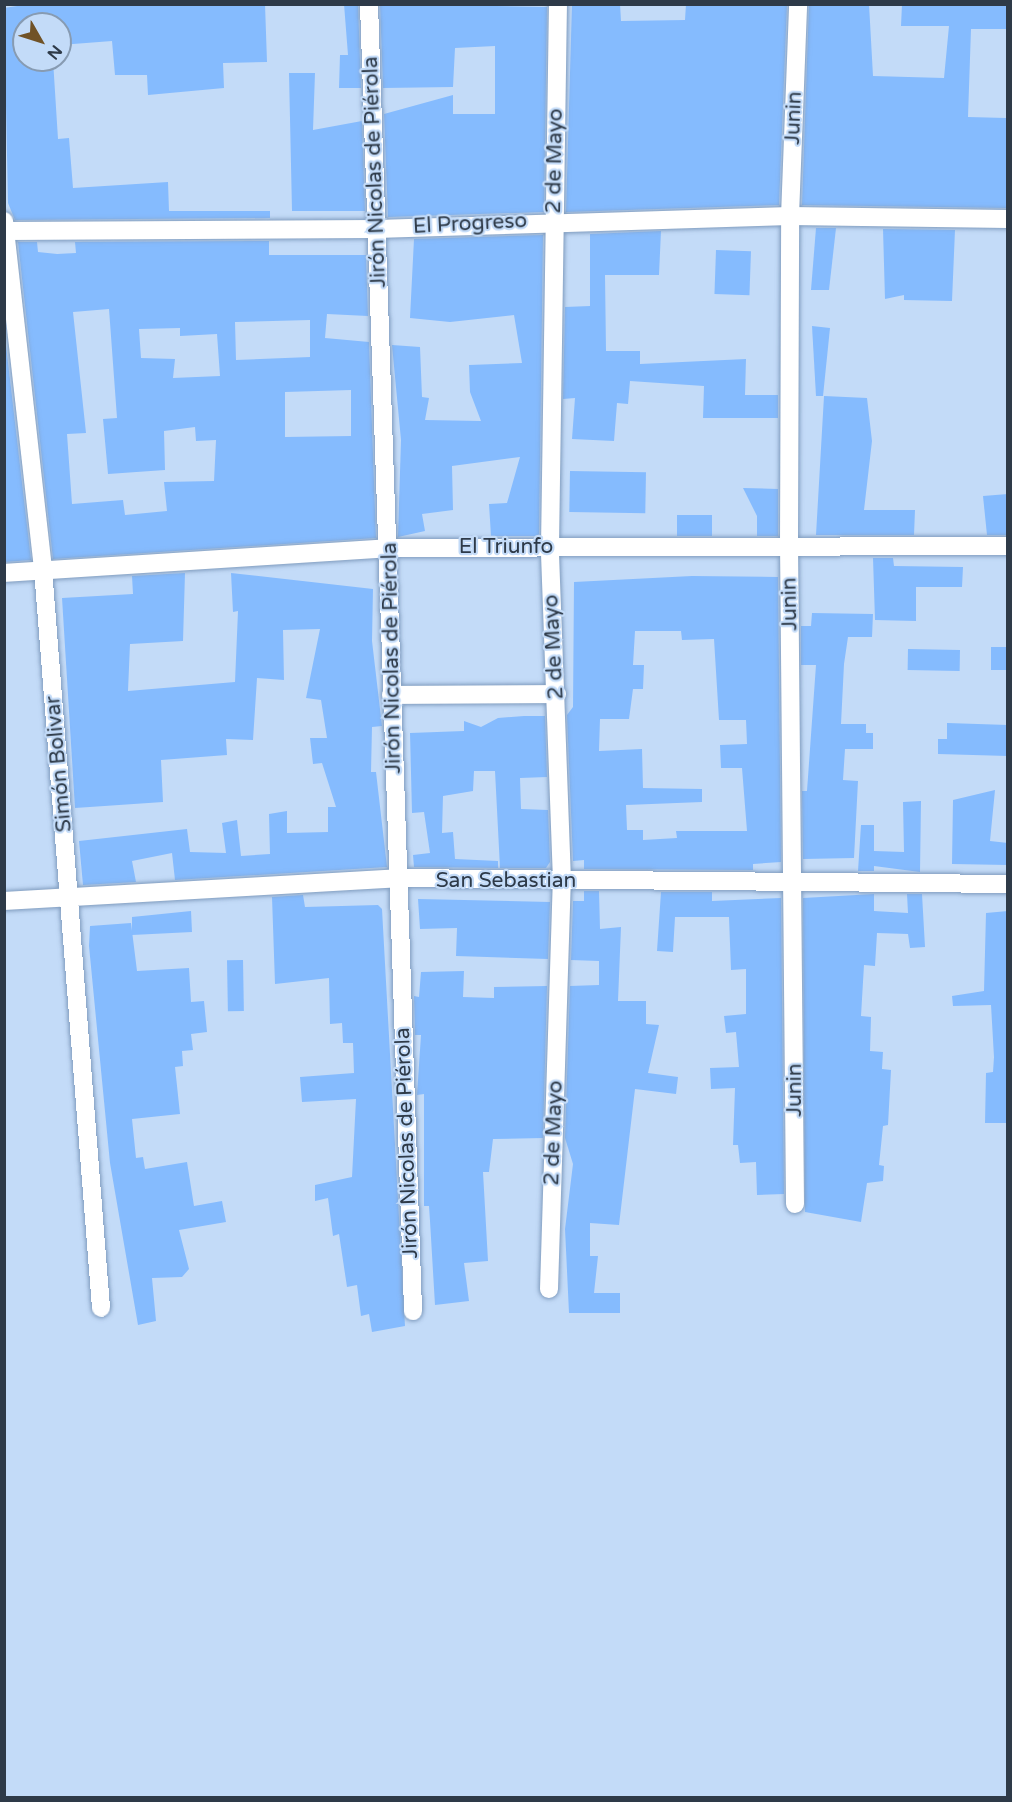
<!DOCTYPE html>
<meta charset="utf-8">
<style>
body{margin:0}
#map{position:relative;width:1012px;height:1802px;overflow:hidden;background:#c3dbf8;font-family:"Varela Round",sans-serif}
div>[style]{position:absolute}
.building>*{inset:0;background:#85bbfe;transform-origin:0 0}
.roads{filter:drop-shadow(0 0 2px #809cbe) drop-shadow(0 0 2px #809cbe)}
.street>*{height:18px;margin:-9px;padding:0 9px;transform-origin:9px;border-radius:9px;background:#fff}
span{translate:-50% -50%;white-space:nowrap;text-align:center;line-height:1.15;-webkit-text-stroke:4.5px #c3dbf8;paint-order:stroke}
.street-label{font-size:21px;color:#2e3a48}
.frame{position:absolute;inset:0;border:6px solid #2e3a48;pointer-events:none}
.north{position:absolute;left:12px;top:12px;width:60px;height:60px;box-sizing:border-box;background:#c3dbf8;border:2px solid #879bb2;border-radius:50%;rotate:129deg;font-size:16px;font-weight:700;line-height:24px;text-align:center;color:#2e3a48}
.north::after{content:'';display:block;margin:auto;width:21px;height:27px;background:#705227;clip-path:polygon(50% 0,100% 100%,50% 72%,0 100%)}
</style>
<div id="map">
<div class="building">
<i style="clip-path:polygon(30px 4px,265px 4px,267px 62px,223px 63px,224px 88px,148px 95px,147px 75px,115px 75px,112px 41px,60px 45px,60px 24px,24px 24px,24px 60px,53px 60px,58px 139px,69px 138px,73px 188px,168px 182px,169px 211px,270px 211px,270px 218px,15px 220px,8px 203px,4px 8px)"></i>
<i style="clip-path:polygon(344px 4px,358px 4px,361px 88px,339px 88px,340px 55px,348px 55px)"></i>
<i style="clip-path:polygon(380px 4px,547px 7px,544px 212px,388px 217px,384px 114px,453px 95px,453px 114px,495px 114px,495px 46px,455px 48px,453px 87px,383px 88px)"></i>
<i style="clip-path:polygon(572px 4px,620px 4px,621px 21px,685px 20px,686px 4px,787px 4px,779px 205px,566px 212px)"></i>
<i style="clip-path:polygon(809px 4px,869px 4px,873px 76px,944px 78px,949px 26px,901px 26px,902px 4px,1008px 4px,1008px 29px,971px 29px,968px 117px,1006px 118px,1006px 208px,802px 205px)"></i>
<i style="clip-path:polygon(289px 73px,315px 73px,313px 130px,362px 121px,365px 211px,292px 211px)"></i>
<i style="clip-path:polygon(816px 228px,836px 228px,829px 290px,811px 290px)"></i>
<i style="clip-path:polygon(883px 229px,955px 230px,952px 301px,904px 300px,904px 295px,885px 299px)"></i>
<i style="clip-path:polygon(661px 231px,659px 275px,605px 275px,606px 351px,640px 351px,640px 364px,746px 359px,745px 395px,778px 395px,778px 418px,703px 418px,704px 386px,630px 381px,628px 404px,617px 403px,614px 441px,572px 439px,575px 398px,563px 399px,565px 307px,590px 306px,590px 234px)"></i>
<i style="clip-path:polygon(543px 235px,539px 536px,491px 536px,489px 504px,507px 503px,520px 457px,452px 466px,453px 510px,422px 514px,425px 531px,398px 537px,401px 440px,392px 345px,420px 347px,422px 397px,429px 398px,425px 420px,481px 421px,470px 392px,469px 365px,522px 363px,514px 315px,450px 322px,410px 318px,414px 239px)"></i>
<i style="clip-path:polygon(evenodd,269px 241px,269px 255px,366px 255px,368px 316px,327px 314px,325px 338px,369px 342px,376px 538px,53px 559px,18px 242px,37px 242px,38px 252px,57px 254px,76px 253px,75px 242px,269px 241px,109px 309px,117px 418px,103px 419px,108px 474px,165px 470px,164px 431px,195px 427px,196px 441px,216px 440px,214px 481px,164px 482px,167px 511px,125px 515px,123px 500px,72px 504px,67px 434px,86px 433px,73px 312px,109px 309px,269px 241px,310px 320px,310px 357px,236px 360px,235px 322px,310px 320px,269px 241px,180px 328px,180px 336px,217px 334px,220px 376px,173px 378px,175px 359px,141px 358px,139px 329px,180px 328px,269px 241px,351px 390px,351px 436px,285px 437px,285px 392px,351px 390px)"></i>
<i style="left:716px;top:250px;width:35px;height:44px;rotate:2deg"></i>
<i style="clip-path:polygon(812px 326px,830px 328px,823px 396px,816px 396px)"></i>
<i style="clip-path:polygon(4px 328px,31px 560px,4px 562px)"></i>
<i style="clip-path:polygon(824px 396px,867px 398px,872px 441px,864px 510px,915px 510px,914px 535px,816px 535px)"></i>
<i style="left:570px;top:471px;width:76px;height:41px;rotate:1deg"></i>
<i style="clip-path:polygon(743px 488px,778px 489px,778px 536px,757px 536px,757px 516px)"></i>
<i style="clip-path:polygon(1008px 494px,1008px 535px,987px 535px,983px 496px)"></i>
<i style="left:677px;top:515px;width:35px;height:21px"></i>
<i style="clip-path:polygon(873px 558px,893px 558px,894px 566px,963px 567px,962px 587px,916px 587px,916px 621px,875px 620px)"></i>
<i style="clip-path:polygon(185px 573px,183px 641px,130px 644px,128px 691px,235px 682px,238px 611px,233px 612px,231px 573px,373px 589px,372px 641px,382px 726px,372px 727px,371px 772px,376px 772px,387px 867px,175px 880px,172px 853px,132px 861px,136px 882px,83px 885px,79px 841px,187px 829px,190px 852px,226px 853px,222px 823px,237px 820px,241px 856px,270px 854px,269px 814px,287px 811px,287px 833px,328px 832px,328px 807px,336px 807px,322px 763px,313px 764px,310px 738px,327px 738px,321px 700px,306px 698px,320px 629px,283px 630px,284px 680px,257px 678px,253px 740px,226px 739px,227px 755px,161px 760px,163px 802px,75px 808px,62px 598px,133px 594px,132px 576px)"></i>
<i style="clip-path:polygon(evenodd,692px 576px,778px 577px,781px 862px,753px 864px,753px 870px,584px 869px,584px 860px,573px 861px,567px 715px,573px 707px,574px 582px,692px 576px,635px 631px,681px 631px,682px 640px,714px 639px,719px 720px,746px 720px,747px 744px,720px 745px,721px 768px,742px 768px,747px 831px,676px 831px,677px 838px,643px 840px,643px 830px,627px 830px,626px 805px,702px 802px,702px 789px,643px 788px,642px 749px,599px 751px,600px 719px,629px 719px,633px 689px,643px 689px,644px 665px,633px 665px,635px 631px)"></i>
<i style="clip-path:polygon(812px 613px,873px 614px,872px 637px,848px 637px,844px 664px,841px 724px,866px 724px,866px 733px,873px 733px,873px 749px,845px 749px,843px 780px,858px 781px,854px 858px,803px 859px,802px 791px,807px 791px,816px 665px,801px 665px,801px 626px,811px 626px)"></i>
<i style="left:991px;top:647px;width:17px;height:23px"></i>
<i style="left:908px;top:649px;width:52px;height:21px;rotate:1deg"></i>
<i style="clip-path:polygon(524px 716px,545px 716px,547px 777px,520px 778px,521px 809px,548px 810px,550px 862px,546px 868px,500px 868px,495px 771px,474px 771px,473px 791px,443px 796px,442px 833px,453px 832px,455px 859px,498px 861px,498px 868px,414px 867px,413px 855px,430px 853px,424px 812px,412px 813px,410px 733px,464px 731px,464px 721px,481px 727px,498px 718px)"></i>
<i style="clip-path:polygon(947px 723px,1008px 725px,1008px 756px,938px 754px,938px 739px,947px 739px)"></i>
<i style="clip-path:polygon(995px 790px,990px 841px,1008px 843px,1008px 865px,952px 864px,953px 800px)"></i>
<i style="clip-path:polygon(921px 801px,920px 872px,874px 866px,874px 871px,858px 871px,861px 825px,874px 825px,874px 851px,904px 852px,903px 802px)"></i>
<i style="clip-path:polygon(584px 891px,599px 891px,600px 929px,621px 927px,618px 1001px,646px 1001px,646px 1024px,659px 1025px,648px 1073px,678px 1077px,676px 1094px,635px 1089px,619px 1225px,590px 1223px,590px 1256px,598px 1256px,594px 1293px,620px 1293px,620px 1313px,569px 1313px,565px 1229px,573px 1164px,565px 1138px,570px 986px,599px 985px,599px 961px,571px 960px,573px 901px,584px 901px)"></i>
<i style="clip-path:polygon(661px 892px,712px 892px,712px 901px,781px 898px,784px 1194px,757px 1195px,756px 1162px,740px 1163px,738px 1145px,733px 1145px,735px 1088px,711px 1089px,710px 1068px,739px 1067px,736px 1032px,726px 1033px,724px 1016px,746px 1014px,746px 969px,731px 970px,729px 917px,675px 917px,673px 952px,657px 951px)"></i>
<i style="clip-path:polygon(874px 894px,874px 911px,908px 913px,907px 894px,922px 894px,925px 947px,910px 948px,908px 934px,877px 933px,875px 966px,864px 965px,861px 1016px,871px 1017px,870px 1051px,883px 1052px,882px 1069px,891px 1070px,888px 1125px,883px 1126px,879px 1165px,884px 1166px,883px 1181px,867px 1183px,861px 1222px,805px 1212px,803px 898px)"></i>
<i style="clip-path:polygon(303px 895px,305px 907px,378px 905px,382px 909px,405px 1326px,372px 1332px,369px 1314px,361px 1316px,357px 1285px,347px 1287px,339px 1234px,333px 1236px,328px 1198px,315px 1201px,315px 1185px,352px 1177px,356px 1099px,302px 1102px,300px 1077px,354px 1073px,353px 1043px,343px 1043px,342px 1023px,330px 1024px,329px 978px,275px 984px,272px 897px)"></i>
<i style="clip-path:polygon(418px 899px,550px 902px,548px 959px,456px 956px,457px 928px,420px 929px)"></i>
<i style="clip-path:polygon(191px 911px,192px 932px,132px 935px,132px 917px)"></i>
<i style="clip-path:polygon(1008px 911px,1008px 1123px,985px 1123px,986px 1073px,993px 1072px,994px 1057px,991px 1005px,953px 1006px,952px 996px,984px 991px,986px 913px)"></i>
<i style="clip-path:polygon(131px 923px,137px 971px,189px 968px,191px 1002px,204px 1001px,207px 1032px,191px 1034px,193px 1050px,182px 1051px,183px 1066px,175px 1067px,180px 1114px,132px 1119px,136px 1158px,143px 1157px,145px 1169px,187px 1162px,194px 1206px,222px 1201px,226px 1222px,179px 1230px,189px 1269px,182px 1277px,152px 1278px,156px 1321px,138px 1325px,110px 1163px,89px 946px,90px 926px)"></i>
<i style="left:243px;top:960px;width:51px;height:16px;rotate:89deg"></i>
<i style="clip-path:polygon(464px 971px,463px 997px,494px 998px,494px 987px,547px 986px,543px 1138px,493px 1139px,489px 1172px,483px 1172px,488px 1261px,464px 1263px,469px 1301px,435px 1305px,430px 1221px,429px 1206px,424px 1206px,424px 1094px,417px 1095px,421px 1035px,415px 1035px,414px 996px,419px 997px,421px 972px)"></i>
</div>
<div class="roads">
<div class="street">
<i style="left:369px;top:4px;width:1308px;rotate:88.07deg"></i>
<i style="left:4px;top:221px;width:350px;rotate:83.6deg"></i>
<i style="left:43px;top:569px;width:741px;rotate:85.51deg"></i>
<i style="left:4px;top:231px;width:372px;rotate:-0.3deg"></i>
<i style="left:376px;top:229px;width:414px;rotate:-1.8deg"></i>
<i style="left:790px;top:216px;width:218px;rotate:0.8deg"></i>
<i style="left:4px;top:573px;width:387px;rotate:-3.7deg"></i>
<i style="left:390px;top:548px;width:618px;rotate:-0.19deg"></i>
<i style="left:391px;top:695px;width:166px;rotate:-0.3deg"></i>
<i style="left:4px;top:901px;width:394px;rotate:-3.3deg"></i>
<i style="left:397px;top:878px;width:611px;rotate:0.56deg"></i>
<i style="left:795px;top:1204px;width:660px;rotate:-90.52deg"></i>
<i style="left:789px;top:544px;width:328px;rotate:-89.8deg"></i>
<i style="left:790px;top:216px;width:212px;rotate:-87.8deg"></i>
<i style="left:549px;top:1289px;width:408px;rotate:-88.2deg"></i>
<i style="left:562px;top:881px;width:334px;rotate:-92.1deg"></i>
<i style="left:550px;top:547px;width:543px;rotate:-89.16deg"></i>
</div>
</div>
<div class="street-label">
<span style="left:794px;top:118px;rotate:-88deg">Junin</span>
<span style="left:555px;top:161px;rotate:-89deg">2 de Mayo</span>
<span style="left:375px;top:172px;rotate:-92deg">Jirón Nicolas de Piérola</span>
<span style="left:470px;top:224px;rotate:-3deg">El Progreso</span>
<span style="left:506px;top:547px">El Triunfo</span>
<span style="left:790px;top:604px;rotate:-91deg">Junin</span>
<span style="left:554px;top:647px;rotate:-93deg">2 de Mayo</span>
<span style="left:392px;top:658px;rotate:-91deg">Jirón Nicolas de Piérola</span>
<span style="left:59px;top:764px;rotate:-95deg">Simón Bolivar</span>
<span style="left:506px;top:881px">San Sebastian</span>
<span style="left:795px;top:1090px;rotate:-90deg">Junin</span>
<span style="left:554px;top:1133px;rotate:-88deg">2 de Mayo</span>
<span style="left:407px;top:1143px;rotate:-92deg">Jirón Nicolas de Piérola</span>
</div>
<div class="frame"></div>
<div class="north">N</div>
</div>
